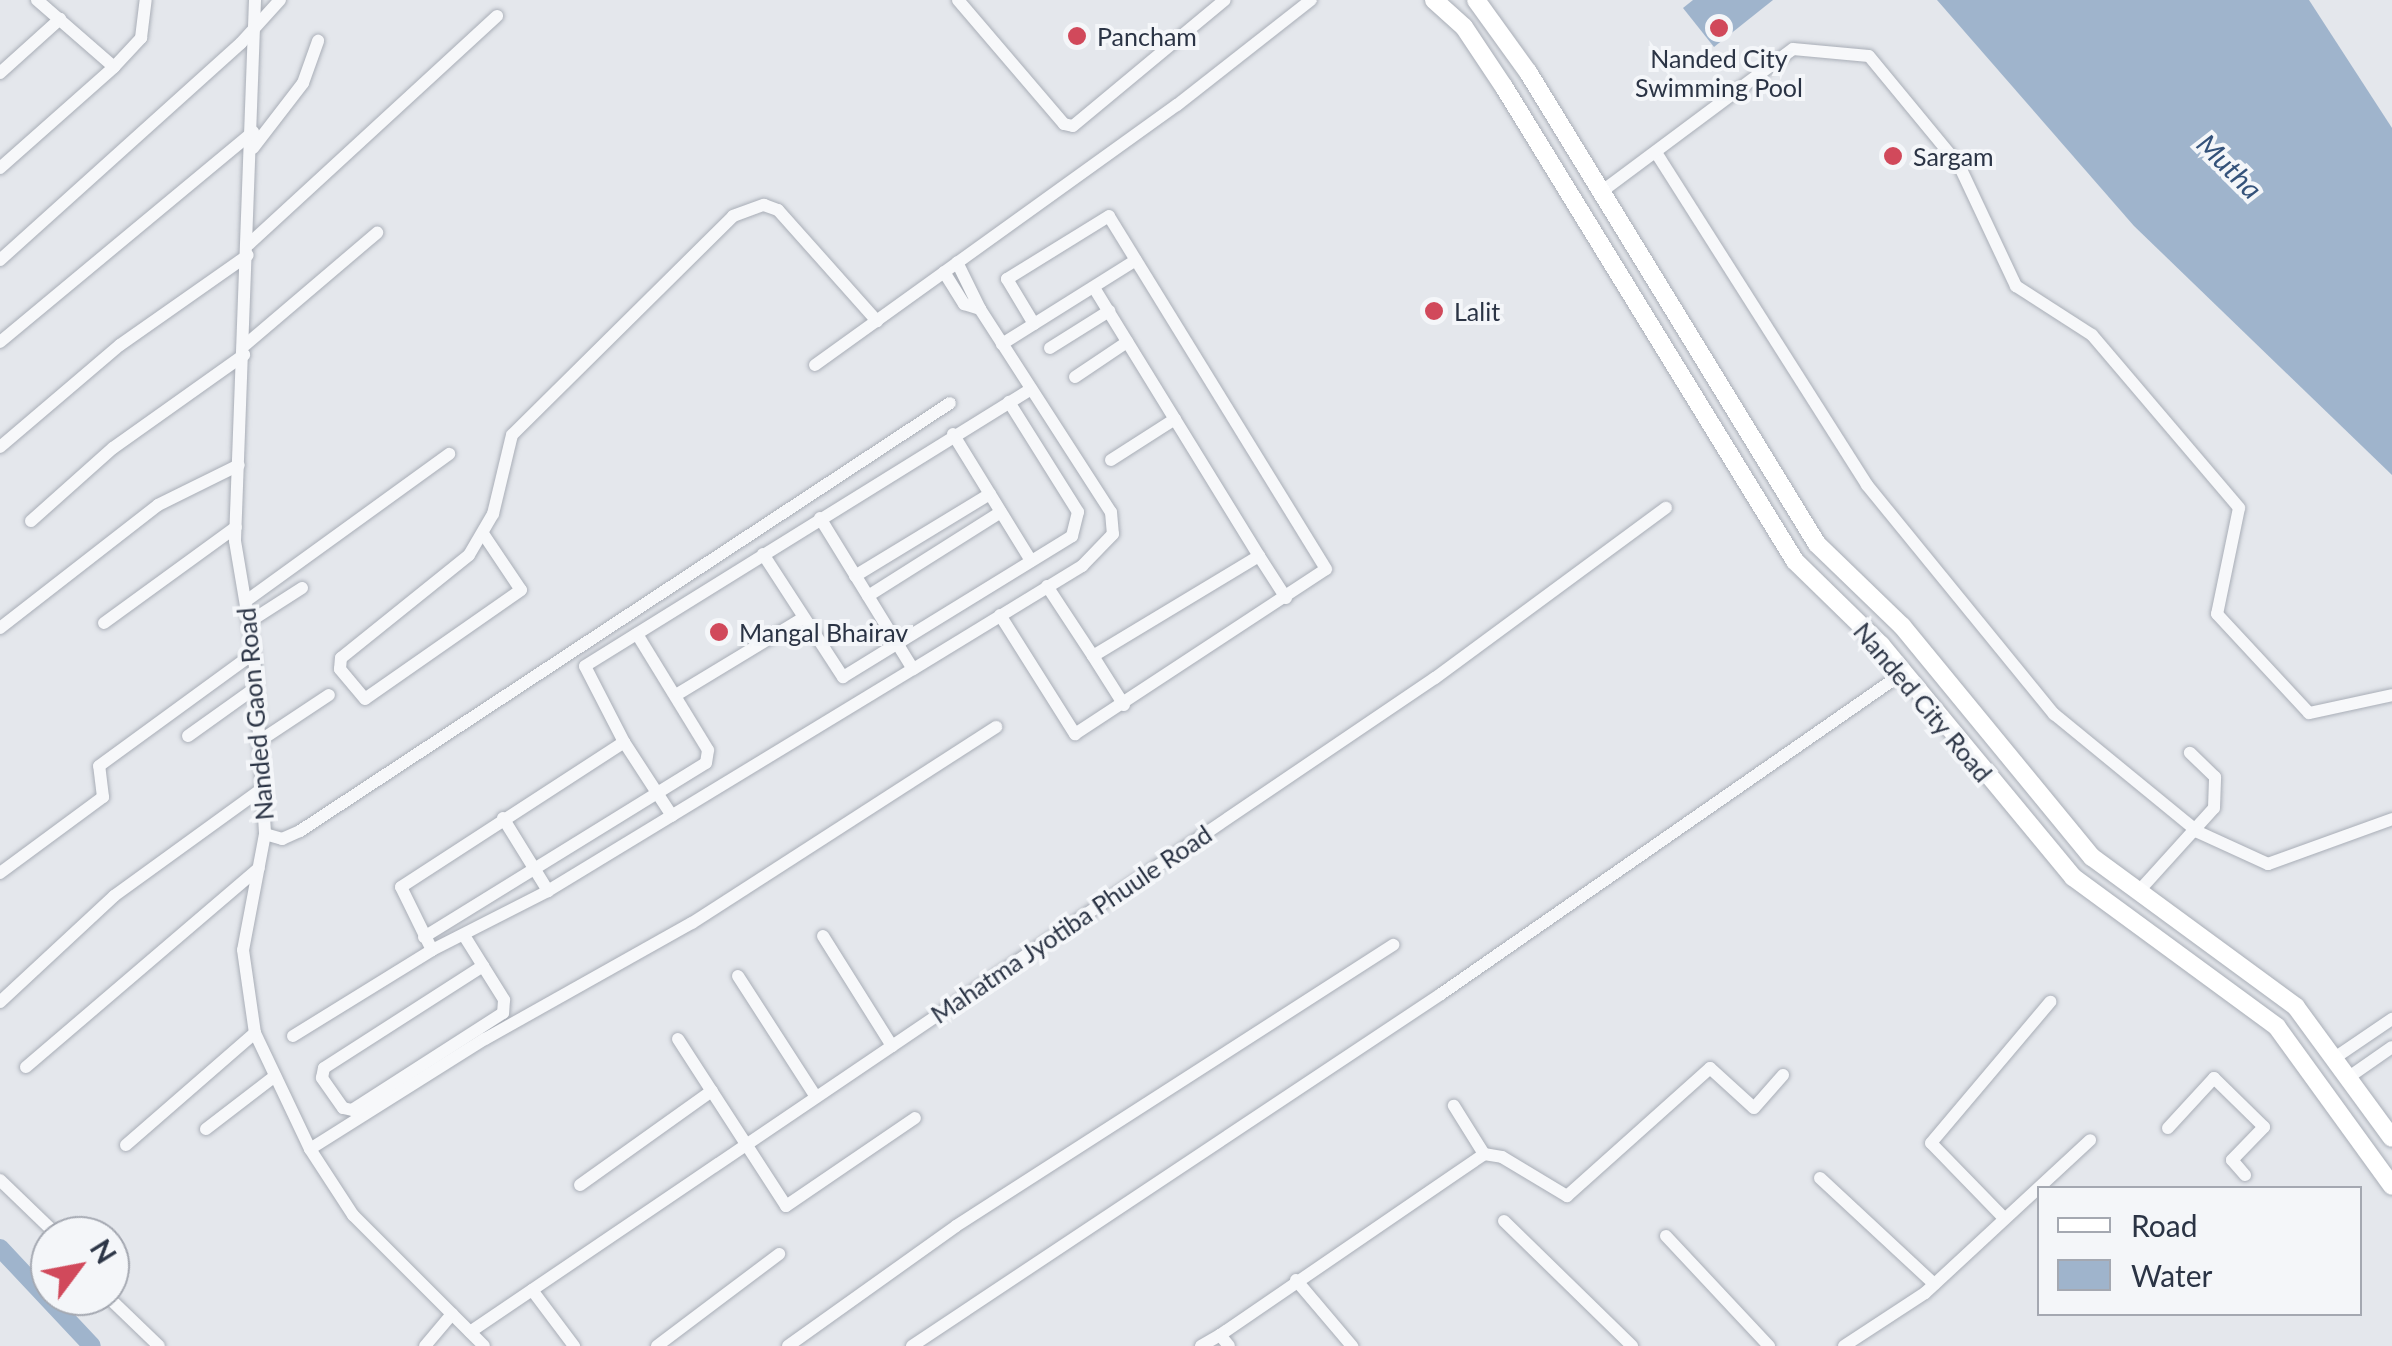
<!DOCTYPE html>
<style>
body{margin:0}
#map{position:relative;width:2392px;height:1346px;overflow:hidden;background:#e4e7ec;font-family:Lato,sans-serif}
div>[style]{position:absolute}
.water>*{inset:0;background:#9fb4cc}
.canal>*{height:18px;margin:-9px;padding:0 9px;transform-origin:9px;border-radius:9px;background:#9fb4cc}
.roads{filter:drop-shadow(0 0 2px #a9aeb7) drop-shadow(0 0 2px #a9aeb7)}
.street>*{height:12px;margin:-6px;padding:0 6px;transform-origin:6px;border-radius:6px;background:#f7f8fa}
.secondary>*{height:18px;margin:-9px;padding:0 9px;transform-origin:9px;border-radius:9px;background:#fff}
.dots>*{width:28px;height:28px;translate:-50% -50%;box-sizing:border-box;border:5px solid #f4f6f9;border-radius:50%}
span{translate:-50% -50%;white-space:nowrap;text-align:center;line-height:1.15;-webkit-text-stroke:8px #f4f6f9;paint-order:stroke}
.poi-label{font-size:25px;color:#2b3445}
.left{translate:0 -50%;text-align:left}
.street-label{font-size:25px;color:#2b3445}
.water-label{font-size:28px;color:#34527a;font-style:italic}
.legend{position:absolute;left:2037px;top:1186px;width:325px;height:130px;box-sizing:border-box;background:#f4f6f9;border:2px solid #a4a8b1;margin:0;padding:12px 18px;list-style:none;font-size:30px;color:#2b3445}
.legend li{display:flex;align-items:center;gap:20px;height:50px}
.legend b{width:50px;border:2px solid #a4a8b1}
.north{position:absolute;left:30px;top:1216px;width:100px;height:100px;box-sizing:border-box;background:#f4f6f9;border:2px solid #a4a8b1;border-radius:50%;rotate:58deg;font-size:28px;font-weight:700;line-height:40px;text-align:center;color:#2b3445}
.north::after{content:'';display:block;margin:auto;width:35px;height:45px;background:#d1495b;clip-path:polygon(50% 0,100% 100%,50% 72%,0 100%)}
</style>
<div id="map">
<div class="water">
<i style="clip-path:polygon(1693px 0,1773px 0,1714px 47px,1683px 8px)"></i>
<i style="clip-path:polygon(1937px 0,2309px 0,2392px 128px,2392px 475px,2134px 226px)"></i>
</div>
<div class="canal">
<i style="left:0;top:1248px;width:134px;rotate:46.8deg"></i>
</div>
<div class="roads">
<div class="street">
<i style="left:37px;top:0;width:102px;rotate:41deg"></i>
<i style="left:114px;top:67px;width:40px;rotate:-47deg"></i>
<i style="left:141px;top:38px;width:38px;rotate:-83deg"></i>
<i style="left:255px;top:0;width:541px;rotate:92.12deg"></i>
<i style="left:235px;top:541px;width:114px;rotate:80.4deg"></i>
<i style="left:254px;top:653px;width:181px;rotate:86.5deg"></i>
<i style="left:265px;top:834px;width:118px;rotate:100.7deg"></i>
<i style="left:243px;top:950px;width:84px;rotate:81.8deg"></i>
<i style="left:255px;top:1033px;width:128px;rotate:64.6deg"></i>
<i style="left:310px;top:1149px;width:79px;rotate:56.9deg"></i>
<i style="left:353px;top:1215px;width:185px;rotate:45deg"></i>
<i style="left:958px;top:0;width:163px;rotate:49.5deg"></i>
<i style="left:1064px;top:124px;width:9px;rotate:13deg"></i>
<i style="left:1073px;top:126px;width:197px;rotate:-39.7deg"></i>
<i style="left:0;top:73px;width:81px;rotate:-42deg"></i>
<i style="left:253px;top:148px;width:82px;rotate:-52.4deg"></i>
<i style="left:303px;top:83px;width:45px;rotate:-70.3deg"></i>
<i style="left:1657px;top:154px;width:392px;rotate:57.6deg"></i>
<i style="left:1867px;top:485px;width:296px;rotate:50.8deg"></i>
<i style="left:2054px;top:714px;width:186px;rotate:39.3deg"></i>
<i style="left:2198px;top:832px;width:77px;rotate:24.6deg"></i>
<i style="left:2268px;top:864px;width:132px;rotate:-19.9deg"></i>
<i style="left:0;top:168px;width:152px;rotate:-41.5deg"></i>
<i style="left:1601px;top:192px;width:239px;rotate:-36.7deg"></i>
<i style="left:1793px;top:49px;width:76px;rotate:5.3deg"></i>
<i style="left:1869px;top:56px;width:141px;rotate:50.5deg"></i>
<i style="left:1959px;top:165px;width:134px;rotate:64.8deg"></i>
<i style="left:2016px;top:286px;width:90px;rotate:32.8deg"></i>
<i style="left:2092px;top:335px;width:227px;rotate:49.6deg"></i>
<i style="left:2239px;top:508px;width:108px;rotate:101.7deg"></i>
<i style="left:2217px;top:614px;width:135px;rotate:47.1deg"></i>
<i style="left:2309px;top:713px;width:85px;rotate:-12.2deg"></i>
<i style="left:249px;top:244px;width:337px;rotate:-42.6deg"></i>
<i style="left:0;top:260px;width:324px;rotate:-42deg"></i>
<i style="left:241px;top:43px;width:58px;rotate:-47.8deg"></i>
<i style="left:944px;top:272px;width:38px;rotate:58deg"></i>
<i style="left:964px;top:304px;width:17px;rotate:17deg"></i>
<i style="left:980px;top:309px;width:52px;rotate:-116.1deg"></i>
<i style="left:980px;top:309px;width:242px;rotate:57.2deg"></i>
<i style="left:1111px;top:512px;width:22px;rotate:85deg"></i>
<i style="left:1113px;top:534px;width:45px;rotate:134.1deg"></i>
<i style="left:1082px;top:566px;width:198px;rotate:148.6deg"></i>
<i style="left:913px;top:669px;width:427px;rotate:148.7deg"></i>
<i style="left:548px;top:891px;width:130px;rotate:153deg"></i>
<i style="left:432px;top:950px;width:70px;rotate:-116.2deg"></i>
<i style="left:401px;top:887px;width:266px;rotate:-33deg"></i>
<i style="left:624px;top:742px;width:85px;rotate:-117.2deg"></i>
<i style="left:585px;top:666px;width:525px;rotate:-31.84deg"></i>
<i style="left:1034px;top:324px;width:120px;rotate:-32.1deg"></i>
<i style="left:0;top:342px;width:329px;rotate:-39.7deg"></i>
<i style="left:244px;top:346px;width:175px;rotate:-40.4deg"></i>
<i style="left:1050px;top:348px;width:70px;rotate:-32.1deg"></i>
<i style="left:815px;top:365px;width:446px;rotate:-35.7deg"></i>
<i style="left:1177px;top:105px;width:170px;rotate:-38.1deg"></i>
<i style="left:1075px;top:377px;width:63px;rotate:-33.9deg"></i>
<i style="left:953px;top:434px;width:149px;rotate:58.4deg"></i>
<i style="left:0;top:447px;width:157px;rotate:-40.4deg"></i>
<i style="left:120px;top:345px;width:156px;rotate:-35.1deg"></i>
<i style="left:1111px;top:460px;width:76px;rotate:-32.6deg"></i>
<i style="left:820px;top:518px;width:177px;rotate:58.4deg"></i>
<i style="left:31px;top:521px;width:110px;rotate:-41.7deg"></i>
<i style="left:113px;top:448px;width:161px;rotate:-35.4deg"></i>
<i style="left:484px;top:535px;width:66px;rotate:56.1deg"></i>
<i style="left:521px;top:590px;width:190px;rotate:145.1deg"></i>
<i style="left:365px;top:699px;width:39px;rotate:-130deg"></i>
<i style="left:340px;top:669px;width:11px;rotate:-85deg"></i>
<i style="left:341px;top:658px;width:164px;rotate:-38.8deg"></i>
<i style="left:469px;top:555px;width:48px;rotate:-59.7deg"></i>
<i style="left:493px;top:514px;width:81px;rotate:-76.5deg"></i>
<i style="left:512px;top:435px;width:311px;rotate:-44.7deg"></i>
<i style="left:733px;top:216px;width:33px;rotate:-20deg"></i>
<i style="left:764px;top:205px;width:15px;rotate:20deg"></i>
<i style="left:778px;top:210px;width:149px;rotate:48.3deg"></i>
<i style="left:763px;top:554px;width:147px;rotate:57deg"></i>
<i style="left:843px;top:677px;width:269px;rotate:-31.6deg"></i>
<i style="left:1072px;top:536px;width:25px;rotate:-76deg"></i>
<i style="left:1078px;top:512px;width:130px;rotate:-122.1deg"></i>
<i style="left:1259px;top:556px;width:50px;rotate:57.3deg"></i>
<i style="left:855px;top:576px;width:158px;rotate:-31.3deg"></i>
<i style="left:1047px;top:586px;width:84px;rotate:56.7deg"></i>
<i style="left:1093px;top:656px;width:194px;rotate:-31.1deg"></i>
<i style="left:1259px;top:556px;width:315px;rotate:-121.6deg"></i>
<i style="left:868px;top:596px;width:157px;rotate:-32.3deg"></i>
<i style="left:246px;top:601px;width:251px;rotate:-35.9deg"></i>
<i style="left:1000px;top:615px;width:141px;rotate:57.8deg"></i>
<i style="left:1075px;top:734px;width:300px;rotate:-33.3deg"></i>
<i style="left:1326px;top:569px;width:414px;rotate:-121.6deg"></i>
<i style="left:1109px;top:216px;width:120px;rotate:148.3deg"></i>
<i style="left:1007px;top:279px;width:52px;rotate:59deg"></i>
<i style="left:1034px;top:324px;width:38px;rotate:148deg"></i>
<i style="left:249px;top:622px;width:63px;rotate:-32.7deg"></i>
<i style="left:104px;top:623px;width:163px;rotate:-36deg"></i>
<i style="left:0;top:628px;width:200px;rotate:-37.9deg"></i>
<i style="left:158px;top:505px;width:90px;rotate:-26.3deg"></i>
<i style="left:1093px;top:656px;width:58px;rotate:57.7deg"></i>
<i style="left:676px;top:695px;width:149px;rotate:-31.2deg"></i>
<i style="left:188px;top:736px;width:81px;rotate:-35.5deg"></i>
<i style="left:258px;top:742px;width:85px;rotate:-33.5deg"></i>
<i style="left:624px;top:742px;width:88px;rotate:57deg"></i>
<i style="left:503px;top:818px;width:86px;rotate:58.3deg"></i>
<i style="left:265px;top:834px;width:18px;rotate:16deg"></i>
<i style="left:282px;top:839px;width:20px;rotate:-24deg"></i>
<i style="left:300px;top:831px;width:778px;rotate:-33.36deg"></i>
<i style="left:0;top:873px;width:128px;rotate:-36.4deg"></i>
<i style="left:103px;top:797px;width:31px;rotate:-97deg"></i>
<i style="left:99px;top:766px;width:192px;rotate:-36.1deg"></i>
<i style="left:2138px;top:892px;width:113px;rotate:-47.9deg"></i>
<i style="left:2214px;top:808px;width:31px;rotate:-88deg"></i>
<i style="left:2215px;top:777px;width:35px;rotate:-136deg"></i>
<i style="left:823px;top:936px;width:130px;rotate:57.9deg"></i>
<i style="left:424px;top:937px;width:331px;rotate:-31.7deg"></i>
<i style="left:706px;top:763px;width:13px;rotate:-81deg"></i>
<i style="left:708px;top:750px;width:136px;rotate:-121.5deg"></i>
<i style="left:465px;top:937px;width:34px;rotate:58deg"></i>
<i style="left:483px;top:966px;width:40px;rotate:58deg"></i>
<i style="left:504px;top:1000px;width:13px;rotate:94deg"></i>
<i style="left:503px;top:1013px;width:179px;rotate:147.3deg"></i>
<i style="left:352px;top:1110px;width:9px;rotate:-167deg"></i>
<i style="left:343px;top:1108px;width:37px;rotate:-125deg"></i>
<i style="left:322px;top:1078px;width:10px;rotate:-79deg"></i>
<i style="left:324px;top:1068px;width:189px;rotate:-32.7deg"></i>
<i style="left:738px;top:976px;width:144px;rotate:57.2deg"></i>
<i style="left:0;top:1002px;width:156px;rotate:-42.9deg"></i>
<i style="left:114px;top:896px;width:183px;rotate:-35.9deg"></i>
<i style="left:293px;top:1036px;width:163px;rotate:-31.7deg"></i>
<i style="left:678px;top:1039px;width:199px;rotate:57.1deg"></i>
<i style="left:786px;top:1206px;width:156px;rotate:-34.3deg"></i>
<i style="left:2336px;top:1057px;width:68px;rotate:-34.2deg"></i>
<i style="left:26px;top:1067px;width:306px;rotate:-40.5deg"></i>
<i style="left:2349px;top:1077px;width:52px;rotate:-34.9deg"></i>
<i style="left:2168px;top:1128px;width:68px;rotate:-47.4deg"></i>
<i style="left:2214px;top:1078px;width:70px;rotate:44.4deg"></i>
<i style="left:2264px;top:1127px;width:46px;rotate:134.1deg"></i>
<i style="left:2232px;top:1160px;width:20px;rotate:49deg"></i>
<i style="left:206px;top:1129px;width:87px;rotate:-37.5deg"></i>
<i style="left:126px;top:1145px;width:171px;rotate:-41deg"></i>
<i style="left:310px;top:1149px;width:207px;rotate:-32.2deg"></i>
<i style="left:485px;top:1039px;width:237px;rotate:-29.3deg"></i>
<i style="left:692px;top:923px;width:362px;rotate:-32.8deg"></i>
<i style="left:1484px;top:1154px;width:18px;rotate:9deg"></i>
<i style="left:1502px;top:1157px;width:76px;rotate:31deg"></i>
<i style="left:1567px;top:1196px;width:192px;rotate:-41.8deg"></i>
<i style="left:1710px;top:1068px;width:59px;rotate:42.3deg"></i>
<i style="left:1754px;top:1108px;width:44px;rotate:-48.7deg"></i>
<i style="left:1820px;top:1178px;width:156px;rotate:42.9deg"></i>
<i style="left:0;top:1180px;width:81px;rotate:44deg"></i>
<i style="left:580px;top:1185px;width:162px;rotate:-35.5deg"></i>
<i style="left:2003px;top:1217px;width:103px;rotate:-134.2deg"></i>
<i style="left:1931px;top:1143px;width:185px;rotate:-49.8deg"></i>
<i style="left:1504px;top:1221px;width:179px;rotate:44.3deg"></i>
<i style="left:1666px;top:1236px;width:151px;rotate:46.9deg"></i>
<i style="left:1296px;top:1280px;width:87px;rotate:49.7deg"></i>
<i style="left:532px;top:1290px;width:70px;rotate:53.1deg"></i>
<i style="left:107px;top:1296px;width:72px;rotate:43.9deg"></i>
<i style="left:470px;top:1332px;width:1166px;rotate:-34.13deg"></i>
<i style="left:1435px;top:678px;width:287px;rotate:-36.4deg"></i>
<i style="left:1220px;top:1335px;width:320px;rotate:-34.4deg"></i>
<i style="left:1484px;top:1154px;width:57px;rotate:-122deg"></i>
<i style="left:425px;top:1346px;width:42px;rotate:-49.8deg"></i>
<i style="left:657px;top:1346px;width:153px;rotate:-37deg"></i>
<i style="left:788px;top:1346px;width:206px;rotate:-35.5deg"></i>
<i style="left:956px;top:1226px;width:520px;rotate:-32.74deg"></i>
<i style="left:912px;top:1346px;width:635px;rotate:-33.64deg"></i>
<i style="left:1441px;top:994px;width:563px;rotate:-34.79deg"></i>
<i style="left:1201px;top:1346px;width:22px;rotate:-30deg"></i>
<i style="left:1220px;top:1335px;width:14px;rotate:51deg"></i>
<i style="left:1844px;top:1346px;width:97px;rotate:-33.2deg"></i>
<i style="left:1925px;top:1293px;width:225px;rotate:-42.8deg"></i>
</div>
<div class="secondary">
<i style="left:1434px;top:0;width:40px;rotate:42deg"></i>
<i style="left:1464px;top:27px;width:72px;rotate:56.3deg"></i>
<i style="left:1504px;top:87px;width:556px;rotate:58.45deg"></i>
<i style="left:1795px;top:561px;width:120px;rotate:44.3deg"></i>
<i style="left:1881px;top:645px;width:301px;rotate:50.4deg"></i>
<i style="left:2073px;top:877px;width:253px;rotate:36.3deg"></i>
<i style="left:2277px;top:1027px;width:196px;rotate:54.1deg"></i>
<i style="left:1476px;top:0;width:89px;rotate:54.2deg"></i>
<i style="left:1528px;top:72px;width:553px;rotate:58.52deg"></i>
<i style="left:1817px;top:544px;width:118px;rotate:44deg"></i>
<i style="left:1902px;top:626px;width:299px;rotate:50.6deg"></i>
<i style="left:2092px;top:857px;width:253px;rotate:36.3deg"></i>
<i style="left:2296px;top:1007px;width:162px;rotate:53.8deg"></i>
</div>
</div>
<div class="dots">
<i style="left:1719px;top:28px;background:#d1495b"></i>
<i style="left:1077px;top:36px;background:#d1495b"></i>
<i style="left:1893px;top:156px;background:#d1495b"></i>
<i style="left:1434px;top:311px;background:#d1495b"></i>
<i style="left:719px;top:632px;background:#d1495b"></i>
</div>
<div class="poi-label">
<span class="left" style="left:1097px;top:36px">Pancham</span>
<span style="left:1719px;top:73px">Nanded City<br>Swimming Pool</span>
<span class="left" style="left:1913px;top:156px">Sargam</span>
<span class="left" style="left:1454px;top:311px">Lalit</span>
<span class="left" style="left:739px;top:632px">Mangal Bhairav</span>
</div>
<div class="street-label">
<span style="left:1923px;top:702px;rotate:50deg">Nanded City Road</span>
<span style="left:255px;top:714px;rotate:-95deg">Nanded Gaon Road</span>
<span style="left:1071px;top:924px;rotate:-34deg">Mahatma Jyotiba Phuule Road</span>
</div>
<div class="water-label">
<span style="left:2230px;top:166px;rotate:45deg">Mutha</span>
</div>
<ul class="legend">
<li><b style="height:12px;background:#fff"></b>Road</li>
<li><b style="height:28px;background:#9fb4cc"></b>Water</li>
</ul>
<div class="north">N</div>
</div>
